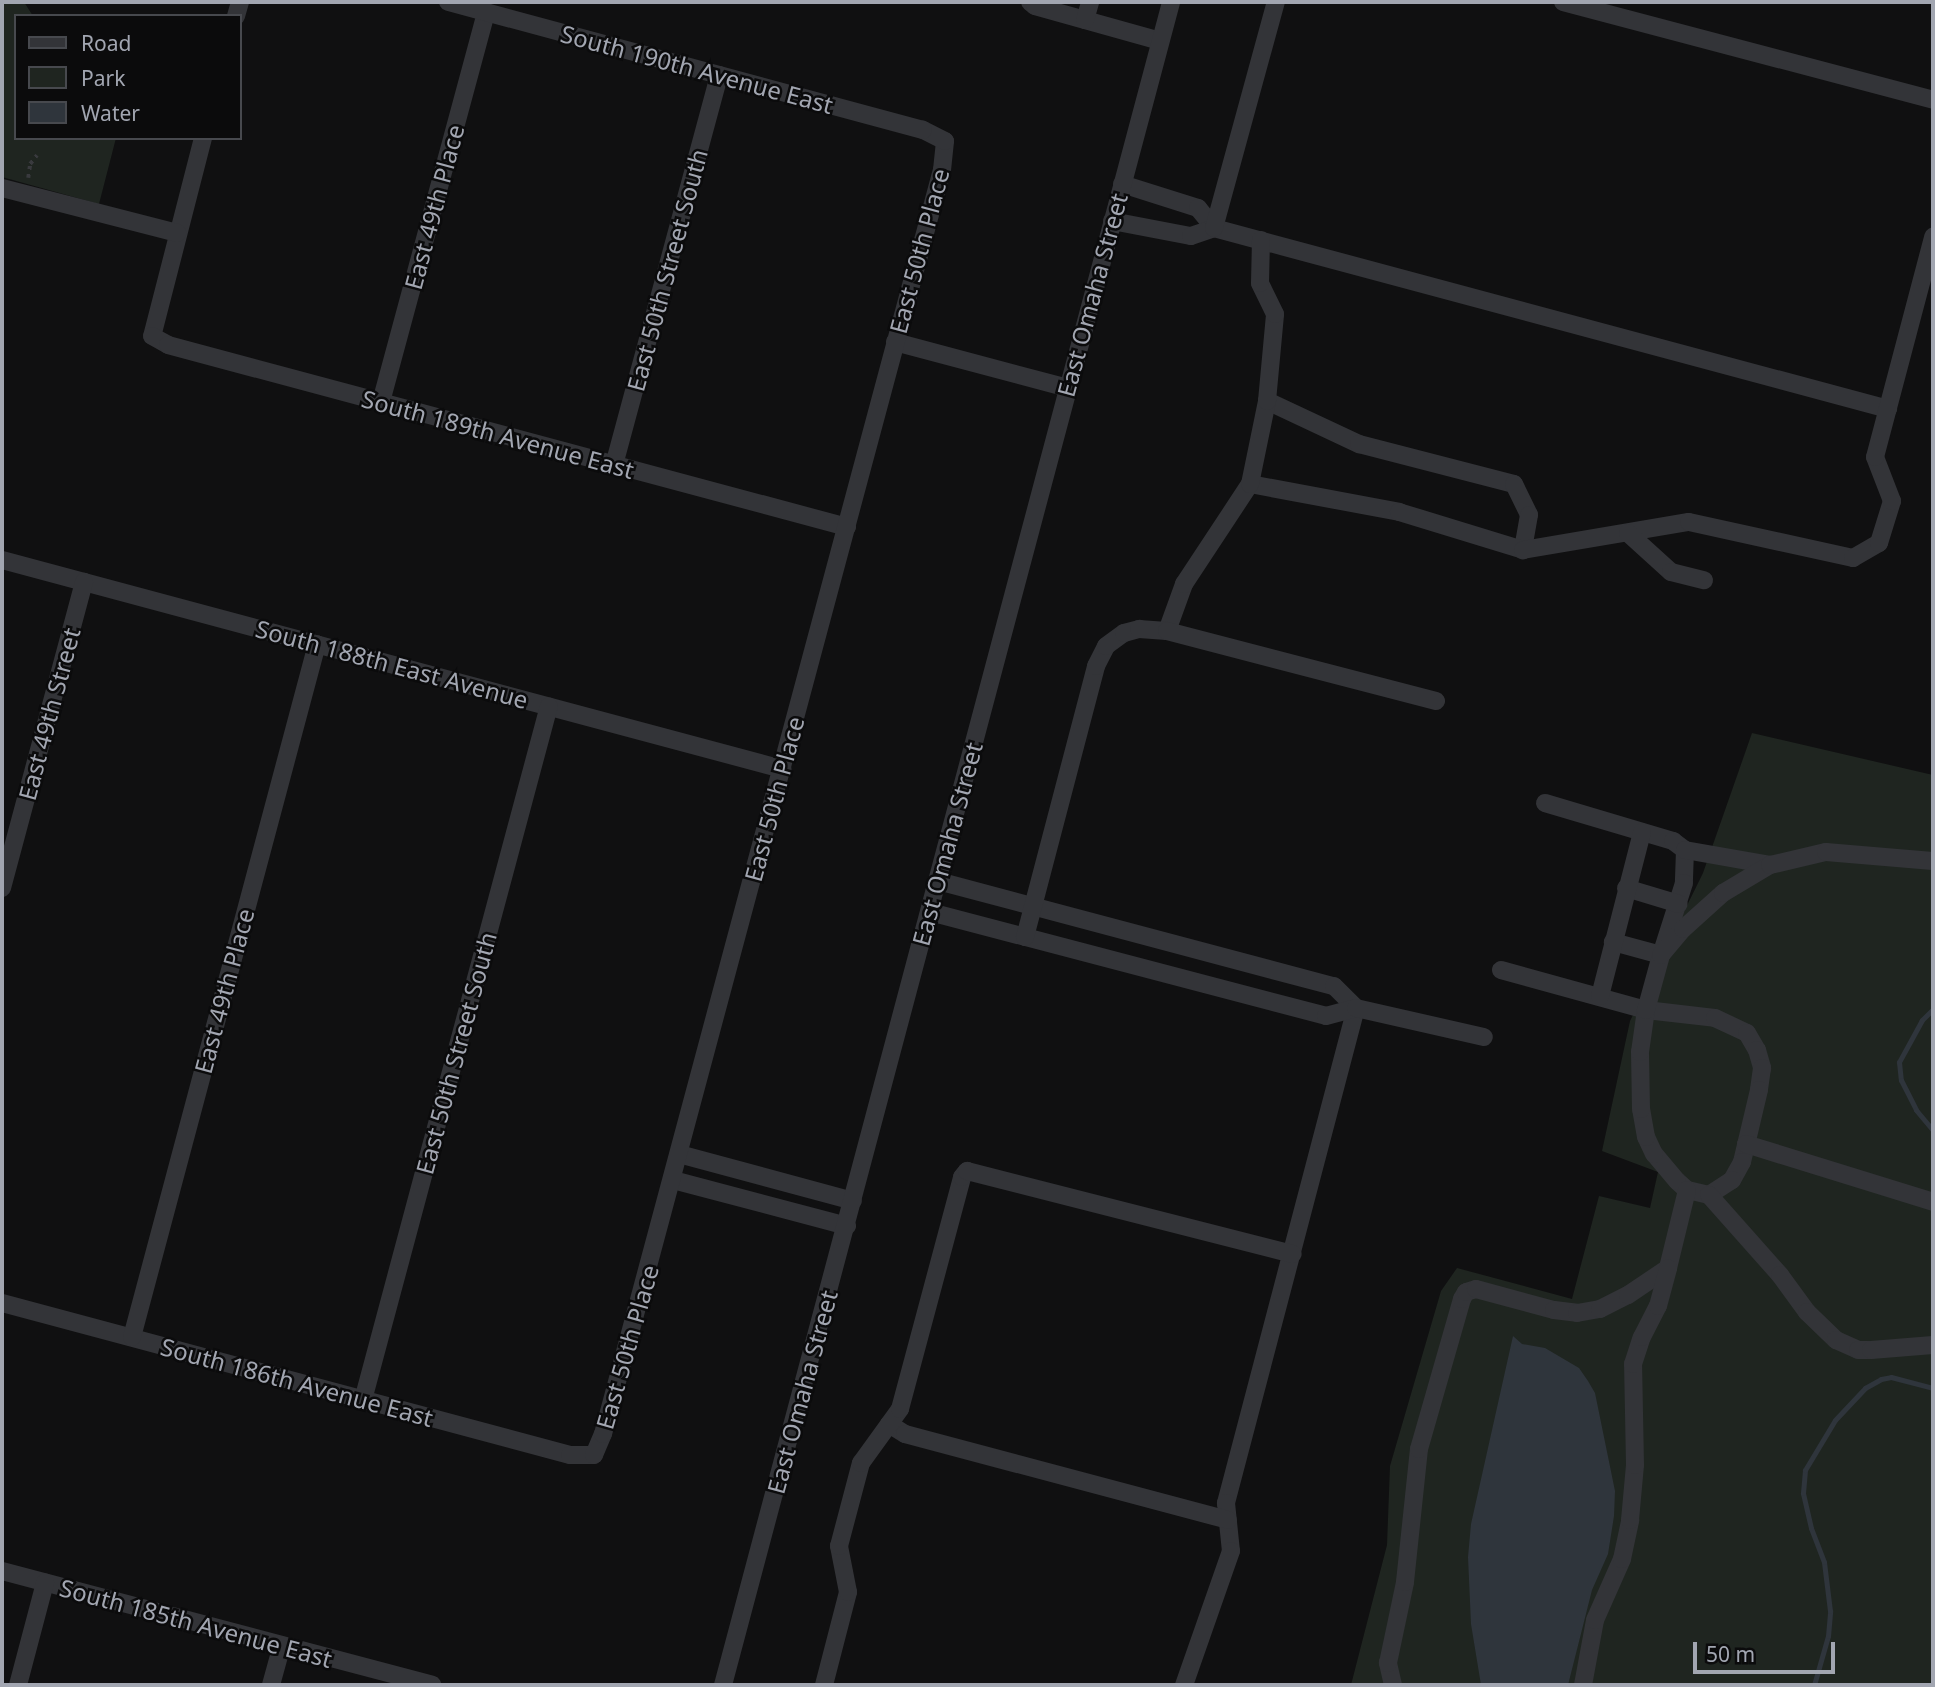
<!DOCTYPE html>
<style>
body{margin:0}
#map{position:relative;width:1935px;height:1687px;overflow:hidden;background:#101011;font-family:"Noto Sans",sans-serif}
div>[style]{position:absolute}
.green>*{inset:0;background:#1f2520}
.water>*{inset:0;background:#2f353c}
.stream>*{height:5px;margin:-2.5px;padding:0 2.5px;transform-origin:2.5px;border-radius:2.5px;background:#2f353c}
.path>*{height:3.5px;margin-top:-1.75px;transform-origin:0;background:repeating-linear-gradient(90deg,#393a3e 0 3.5px,transparent 0 8.5px)}
.minor>*{height:18px;margin:-9px;padding:0 9px;transform-origin:9px;border-radius:9px;background:#333438}
span{translate:-50% -50%;white-space:nowrap;text-align:center;line-height:1.15;-webkit-text-stroke:5px #0b0b0c;paint-order:stroke}
.street-label{font-size:24px;color:#a2a6b1}
.frame{position:absolute;inset:0;border:4px solid #a2a6b1;pointer-events:none}
.legend{position:absolute;left:14px;top:14px;width:228px;height:126px;box-sizing:border-box;background:#0b0b0c;border:2px solid #47494e;margin:0;padding:9px 12px;list-style:none;font-size:21px;color:#a2a6b1}
.legend li{display:flex;align-items:center;gap:14px;height:35px}
.legend b{width:35px;border:2px solid #47494e}
.scale{position:absolute;left:1693px;top:1642px;width:142px;height:32px;box-sizing:border-box;border:4px solid #a2a6b1;border-top:0;padding-left:9px;font-size:21px;line-height:24px;white-space:nowrap;color:#a2a6b1;-webkit-text-stroke:5px #0b0b0c;paint-order:stroke}
</style>
<div id="map">
<div class="green">
<i style="clip-path:polygon(2px 2px,24px 2px,33px 16px,16px 16px,16px 138px,116px 138px,99px 204px,2px 177px)"></i>
<i style="clip-path:polygon(1752px 733px,1933px 775px,1933px 1685px,1351px 1685px,1387px 1545px,1390px 1466px,1441px 1291px,1457px 1268px,1572px 1299px,1599px 1196px,1650px 1208px,1658px 1172px,1602px 1151px,1630px 1021px,1703px 873px)"></i>
</div>
<div class="water">
<i style="clip-path:polygon(1513px 1336px,1522px 1344px,1545px 1348px,1579px 1368px,1588px 1381px,1595px 1393px,1615px 1491px,1614px 1516px,1608px 1554px,1592px 1590px,1568px 1685px,1481px 1685px,1471px 1624px,1468px 1557px,1471px 1524px)"></i>
</div>
<div class="stream">
<i style="left:1933px;top:1009px;width:16px;rotate:135deg"></i>
<i style="left:1922px;top:1020px;width:48px;rotate:118.7deg"></i>
<i style="left:1899px;top:1062px;width:18px;rotate:84deg"></i>
<i style="left:1901px;top:1080px;width:34px;rotate:63deg"></i>
<i style="left:1916px;top:1110px;width:26px;rotate:50deg"></i>
<i style="left:1814px;top:1685px;width:51px;rotate:-74.1deg"></i>
<i style="left:1828px;top:1636px;width:25px;rotate:-85deg"></i>
<i style="left:1830px;top:1611px;width:49px;rotate:-97deg"></i>
<i style="left:1824px;top:1562px;width:36px;rotate:-111deg"></i>
<i style="left:1811px;top:1528px;width:36px;rotate:-103deg"></i>
<i style="left:1803px;top:1493px;width:23px;rotate:-85deg"></i>
<i style="left:1805px;top:1470px;width:58px;rotate:-59deg"></i>
<i style="left:1835px;top:1420px;width:44px;rotate:-46.8deg"></i>
<i style="left:1865px;top:1388px;width:18px;rotate:-29deg"></i>
<i style="left:1881px;top:1379px;width:10px;rotate:-11deg"></i>
<i style="left:1891px;top:1377px;width:43px;rotate:14.7deg"></i>
</div>
<div class="path">
<i style="left:28px;top:178px;width:14px;rotate:-82deg"></i>
<i style="left:30px;top:164px;width:11px;rotate:-52deg"></i>
</div>
<div class="minor">
<i style="left:1030px;top:2px;width:6px;rotate:39deg"></i>
<i style="left:1035px;top:6px;width:130px;rotate:15.6deg"></i>
<i style="left:1563px;top:2px;width:383px;rotate:14.8deg"></i>
<i style="left:236px;top:16px;width:15px;rotate:-74deg"></i>
<i style="left:1085px;top:20px;width:19px;rotate:-74deg"></i>
<i style="left:203px;top:138px;width:204px;rotate:104.4deg"></i>
<i style="left:152px;top:336px;width:18px;rotate:29deg"></i>
<i style="left:168px;top:345px;width:703px;rotate:15deg"></i>
<i style="left:1122px;top:184px;width:80px;rotate:17.5deg"></i>
<i style="left:1198px;top:208px;width:26px;rotate:51deg"></i>
<i style="left:2px;top:188px;width:181px;rotate:14.4deg"></i>
<i style="left:1112px;top:221px;width:80px;rotate:10.8deg"></i>
<i style="left:1191px;top:236px;width:24px;rotate:-19deg"></i>
<i style="left:1214px;top:228px;width:698px;rotate:15.03deg"></i>
<i style="left:1214px;top:228px;width:234px;rotate:-74.7deg"></i>
<i style="left:895px;top:342px;width:179px;rotate:14.9deg"></i>
<i style="left:1267px;top:401px;width:102px;rotate:25.1deg"></i>
<i style="left:1359px;top:444px;width:160px;rotate:14.5deg"></i>
<i style="left:1514px;top:484px;width:34px;rotate:64deg"></i>
<i style="left:1529px;top:515px;width:36px;rotate:100deg"></i>
<i style="left:381px;top:402px;width:404px;rotate:-74.9deg"></i>
<i style="left:614px;top:465px;width:404px;rotate:-74.9deg"></i>
<i style="left:1250px;top:484px;width:152px;rotate:10.6deg"></i>
<i style="left:1399px;top:512px;width:130px;rotate:17deg"></i>
<i style="left:1523px;top:550px;width:168px;rotate:-9.6deg"></i>
<i style="left:1689px;top:522px;width:168px;rotate:12.4deg"></i>
<i style="left:1853px;top:558px;width:30px;rotate:-30deg"></i>
<i style="left:1879px;top:543px;width:44px;rotate:-72.8deg"></i>
<i style="left:1892px;top:501px;width:47px;rotate:-111.1deg"></i>
<i style="left:1875px;top:457px;width:228px;rotate:-75.2deg"></i>
<i style="left:1628px;top:533px;width:58px;rotate:42.2deg"></i>
<i style="left:1671px;top:572px;width:34px;rotate:14deg"></i>
<i style="left:2px;top:560px;width:808px;rotate:15deg"></i>
<i style="left:1167px;top:631px;width:50px;rotate:-70.1deg"></i>
<i style="left:1184px;top:584px;width:120px;rotate:-56.6deg"></i>
<i style="left:1250px;top:484px;width:85px;rotate:-78.4deg"></i>
<i style="left:1267px;top:401px;width:87px;rotate:-84.7deg"></i>
<i style="left:1275px;top:314px;width:34px;rotate:-116deg"></i>
<i style="left:1260px;top:283px;width:43px;rotate:-88.7deg"></i>
<i style="left:1545px;top:803px;width:134px;rotate:16.5deg"></i>
<i style="left:1673px;top:841px;width:15px;rotate:37deg"></i>
<i style="left:1685px;top:850px;width:33px;rotate:92deg"></i>
<i style="left:1684px;top:883px;width:76px;rotate:107.7deg"></i>
<i style="left:1661px;top:955px;width:50px;rotate:-164.8deg"></i>
<i style="left:1685px;top:850px;width:86px;rotate:10deg"></i>
<i style="left:938px;top:881px;width:410px;rotate:14.9deg"></i>
<i style="left:1334px;top:986px;width:31px;rotate:45deg"></i>
<i style="left:1356px;top:1008px;width:512px;rotate:104.72deg"></i>
<i style="left:1226px;top:1503px;width:48px;rotate:84.1deg"></i>
<i style="left:1231px;top:1551px;width:142px;rotate:109.3deg"></i>
<i style="left:2px;top:888px;width:317px;rotate:-75deg"></i>
<i style="left:1626px;top:888px;width:55px;rotate:16.8deg"></i>
<i style="left:930px;top:912px;width:409px;rotate:14.7deg"></i>
<i style="left:1326px;top:1016px;width:31px;rotate:-15deg"></i>
<i style="left:1356px;top:1008px;width:131px;rotate:12.8deg"></i>
<i style="left:1025px;top:937px;width:280px;rotate:-75.3deg"></i>
<i style="left:1096px;top:666px;width:22px;rotate:-63deg"></i>
<i style="left:1106px;top:646px;width:22px;rotate:-36deg"></i>
<i style="left:1124px;top:633px;width:16px;rotate:-15deg"></i>
<i style="left:1139px;top:629px;width:28px;rotate:4deg"></i>
<i style="left:1167px;top:631px;width:278px;rotate:14.6deg"></i>
<i style="left:1501px;top:970px;width:150px;rotate:15.4deg"></i>
<i style="left:1646px;top:1010px;width:69px;rotate:6.6deg"></i>
<i style="left:1715px;top:1018px;width:35px;rotate:25deg"></i>
<i style="left:1747px;top:1033px;width:20px;rotate:60deg"></i>
<i style="left:1757px;top:1050px;width:19px;rotate:74deg"></i>
<i style="left:1762px;top:1068px;width:22px;rotate:98deg"></i>
<i style="left:1759px;top:1090px;width:74px;rotate:103.3deg"></i>
<i style="left:1742px;top:1162px;width:21px;rotate:119deg"></i>
<i style="left:1732px;top:1180px;width:27px;rotate:147deg"></i>
<i style="left:1709px;top:1195px;width:23px;rotate:-167deg"></i>
<i style="left:1687px;top:1190px;width:13px;rotate:-138deg"></i>
<i style="left:1677px;top:1181px;width:35px;rotate:-130deg"></i>
<i style="left:1654px;top:1154px;width:19px;rotate:-115deg"></i>
<i style="left:1646px;top:1137px;width:28px;rotate:-100deg"></i>
<i style="left:1641px;top:1109px;width:57px;rotate:-91deg"></i>
<i style="left:1640px;top:1052px;width:42px;rotate:-81.9deg"></i>
<i style="left:1646px;top:1010px;width:57px;rotate:-74.7deg"></i>
<i style="left:1661px;top:955px;width:34px;rotate:-50deg"></i>
<i style="left:1683px;top:929px;width:54px;rotate:-42deg"></i>
<i style="left:1723px;top:893px;width:55px;rotate:-30.8deg"></i>
<i style="left:1770px;top:865px;width:57px;rotate:-13.1deg"></i>
<i style="left:1826px;top:852px;width:107px;rotate:4.8deg"></i>
<i style="left:1600px;top:996px;width:169px;rotate:-75.6deg"></i>
<i style="left:1746px;top:1144px;width:196px;rotate:17.2deg"></i>
<i style="left:679px;top:1154px;width:180px;rotate:15.1deg"></i>
<i style="left:673px;top:1180px;width:180px;rotate:14.8deg"></i>
<i style="left:1709px;top:1195px;width:107px;rotate:48.4deg"></i>
<i style="left:1780px;top:1275px;width:46px;rotate:53.9deg"></i>
<i style="left:1807px;top:1312px;width:40px;rotate:44deg"></i>
<i style="left:1836px;top:1340px;width:24px;rotate:24deg"></i>
<i style="left:1858px;top:1350px;width:13px"></i>
<i style="left:1871px;top:1350px;width:62px;rotate:-4.6deg"></i>
<i style="left:2px;top:1303px;width:588px;rotate:14.98deg"></i>
<i style="left:570px;top:1455px;width:24px"></i>
<i style="left:594px;top:1455px;width:23px;rotate:-67deg"></i>
<i style="left:603px;top:1434px;width:1309px;rotate:-74.99deg"></i>
<i style="left:942px;top:170px;width:29px;rotate:-84deg"></i>
<i style="left:945px;top:141px;width:25px;rotate:-153deg"></i>
<i style="left:923px;top:130px;width:492px;rotate:-164.9deg"></i>
<i style="left:132px;top:1337px;width:717px;rotate:-75.05deg"></i>
<i style="left:363px;top:1400px;width:718px;rotate:-75deg"></i>
<i style="left:889px;top:1424px;width:19px;rotate:32deg"></i>
<i style="left:905px;top:1434px;width:334px;rotate:14.9deg"></i>
<i style="left:2px;top:1571px;width:445px;rotate:14.8deg"></i>
<i style="left:18px;top:1685px;width:106px;rotate:-75.2deg"></i>
<i style="left:271px;top:1685px;width:41px;rotate:-74.6deg"></i>
<i style="left:723px;top:1685px;width:1742px;rotate:-75.09deg"></i>
<i style="left:824px;top:1685px;width:96px;rotate:-75.5deg"></i>
<i style="left:848px;top:1592px;width:47px;rotate:-101.1deg"></i>
<i style="left:839px;top:1546px;width:86px;rotate:-75.2deg"></i>
<i style="left:861px;top:1463px;width:67px;rotate:-54.2deg"></i>
<i style="left:900px;top:1409px;width:240px;rotate:-75deg"></i>
<i style="left:962px;top:1177px;width:8px;rotate:-50deg"></i>
<i style="left:967px;top:1171px;width:336px;rotate:14.3deg"></i>
<i style="left:1393px;top:1685px;width:23px;rotate:-103deg"></i>
<i style="left:1388px;top:1663px;width:83px;rotate:-78.1deg"></i>
<i style="left:1405px;top:1582px;width:134px;rotate:-84deg"></i>
<i style="left:1419px;top:1449px;width:156px;rotate:-74deg"></i>
<i style="left:1462px;top:1299px;width:8px;rotate:-60deg"></i>
<i style="left:1466px;top:1292px;width:10px;rotate:-17deg"></i>
<i style="left:1476px;top:1289px;width:81px;rotate:15.1deg"></i>
<i style="left:1554px;top:1310px;width:23px;rotate:7deg"></i>
<i style="left:1577px;top:1313px;width:23px;rotate:-10deg"></i>
<i style="left:1600px;top:1309px;width:31px;rotate:-27deg"></i>
<i style="left:1628px;top:1295px;width:48px;rotate:-34deg"></i>
<i style="left:1668px;top:1268px;width:80px;rotate:-76.3deg"></i>
<i style="left:1583px;top:1685px;width:66px;rotate:-79.5deg"></i>
<i style="left:1595px;top:1620px;width:67px;rotate:-66.1deg"></i>
<i style="left:1622px;top:1559px;width:40px;rotate:-78deg"></i>
<i style="left:1630px;top:1520px;width:55px;rotate:-84.8deg"></i>
<i style="left:1635px;top:1465px;width:101px;rotate:-91.1deg"></i>
<i style="left:1633px;top:1364px;width:28px;rotate:-72deg"></i>
<i style="left:1642px;top:1337px;width:35px;rotate:-63deg"></i>
<i style="left:1658px;top:1306px;width:39px;rotate:-75deg"></i>
</div>
<div class="street-label">
<span style="left:697px;top:69px;rotate:15deg">South 190th Avenue East</span>
<span style="left:434px;top:207px;rotate:-75deg">East 49th Place</span>
<span style="left:919px;top:251px;rotate:-75deg">East 50th Place</span>
<span style="left:667px;top:270px;rotate:-75deg">East 50th Street South</span>
<span style="left:1092px;top:295px;rotate:-75deg">East Omaha Street</span>
<span style="left:498px;top:434px;rotate:15deg">South 189th Avenue East</span>
<span style="left:392px;top:664px;rotate:15deg">South 188th East Avenue</span>
<span style="left:49px;top:714px;rotate:-75deg">East 49th Street</span>
<span style="left:774px;top:799px;rotate:-75deg">East 50th Place</span>
<span style="left:947px;top:844px;rotate:-75deg">East Omaha Street</span>
<span style="left:224px;top:991px;rotate:-75deg">East 49th Place</span>
<span style="left:456px;top:1053px;rotate:-75deg">East 50th Street South</span>
<span style="left:627px;top:1347px;rotate:-74deg">East 50th Place</span>
<span style="left:297px;top:1382px;rotate:15deg">South 186th Avenue East</span>
<span style="left:802px;top:1392px;rotate:-75deg">East Omaha Street</span>
<span style="left:196px;top:1623px;rotate:15deg">South 185th Avenue East</span>
</div>
<div class="frame"></div>
<ul class="legend">
<li><b style="height:9px;background:#333438"></b>Road</li>
<li><b style="height:19px;background:#1f2520"></b>Park</li>
<li><b style="height:19px;background:#2f353c"></b>Water</li>
</ul>
<div class="scale">50 m</div>
</div>
